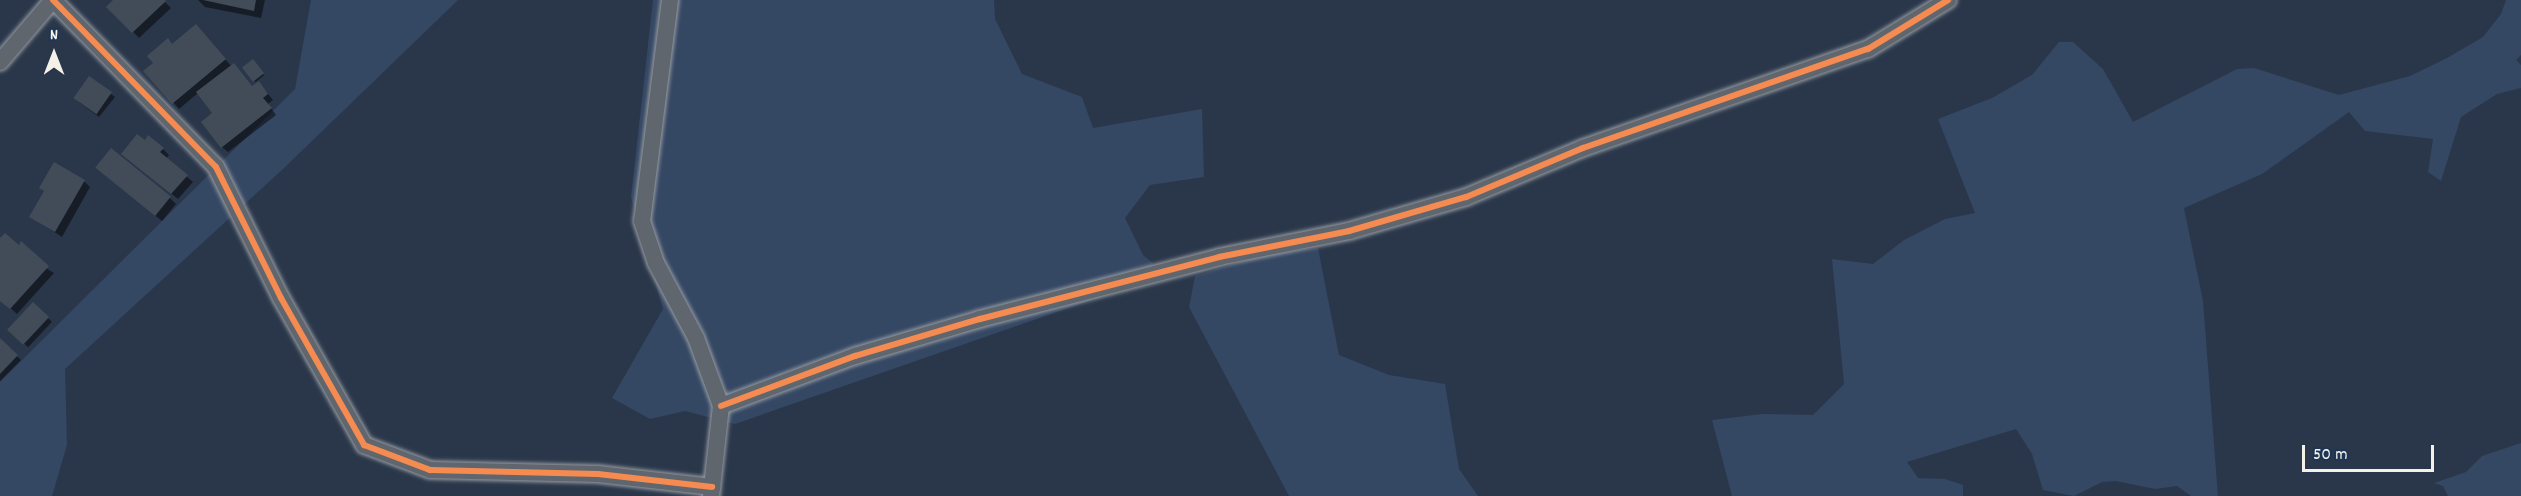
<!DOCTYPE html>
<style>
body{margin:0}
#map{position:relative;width:2521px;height:496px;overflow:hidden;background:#2a374a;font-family:Dekko,sans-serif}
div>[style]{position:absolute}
.green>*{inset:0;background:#344763}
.shadow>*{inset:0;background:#0007;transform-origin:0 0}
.building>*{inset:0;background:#424c59;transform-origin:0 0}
.roads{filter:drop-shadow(0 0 2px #979ca3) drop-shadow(0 0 2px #979ca3)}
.street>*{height:16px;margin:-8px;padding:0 8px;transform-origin:8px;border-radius:8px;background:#60666e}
.cycleway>*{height:6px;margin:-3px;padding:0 3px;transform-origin:3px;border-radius:3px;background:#f68b52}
span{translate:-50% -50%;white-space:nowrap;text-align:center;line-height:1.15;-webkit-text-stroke:4.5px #1d3557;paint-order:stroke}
.north{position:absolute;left:24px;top:24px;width:60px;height:60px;-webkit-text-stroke:4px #1d3557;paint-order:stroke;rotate:0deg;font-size:16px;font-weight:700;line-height:24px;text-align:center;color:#f4f1e8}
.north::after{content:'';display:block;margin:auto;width:21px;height:27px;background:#f4f1e8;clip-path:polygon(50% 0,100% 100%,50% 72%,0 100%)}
.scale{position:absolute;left:2302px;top:445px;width:132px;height:27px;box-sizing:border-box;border:3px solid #f4f1e8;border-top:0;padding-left:8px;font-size:18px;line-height:21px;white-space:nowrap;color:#f4f1e8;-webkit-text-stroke:4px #1d3557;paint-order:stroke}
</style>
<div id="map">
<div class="green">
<i style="clip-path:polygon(311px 0,458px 0,283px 169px,65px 369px,67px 445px,52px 496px,0 496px,0 382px,295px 89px)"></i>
<i style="clip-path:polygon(653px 0,994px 0,995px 19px,1022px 74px,1082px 97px,1093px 128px,1202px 109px,1204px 177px,1150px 185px,1125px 218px,1143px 255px,1153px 263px,1149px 280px,735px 424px,685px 411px,650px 419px,612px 398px,663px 309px,631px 197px)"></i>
<i style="clip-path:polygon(2506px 0,2521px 0,2521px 55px,2516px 60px,2521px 65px,2521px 88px,2497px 94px,2461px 117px,2441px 181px,2428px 172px,2433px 139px,2365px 131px,2349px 112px,2262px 174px,2184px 208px,2203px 301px,2218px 496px,2191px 496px,2177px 486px,2155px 489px,2116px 481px,2102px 482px,2074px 496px,2043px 490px,2032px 454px,2016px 429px,1907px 462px,1918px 478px,1945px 479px,1963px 485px,1963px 496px,1732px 496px,1712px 420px,1762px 414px,1813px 415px,1844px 384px,1832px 259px,1873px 264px,1904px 240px,1945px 219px,1975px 213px,1938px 119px,1992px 98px,2032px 75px,2059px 42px,2073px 42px,2103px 69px,2133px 122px,2237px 69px,2254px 68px,2339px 95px,2410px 76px,2447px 58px,2483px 37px,2501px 14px)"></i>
<i style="clip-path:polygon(1318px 248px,1339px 355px,1389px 375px,1445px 384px,1459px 469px,1478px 496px,1289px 496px,1189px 307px,1195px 276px,1263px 255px)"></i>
<i style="clip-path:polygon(2521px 443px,2521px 496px,2448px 496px,2443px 486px,2434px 483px,2466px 472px,2482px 456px)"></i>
</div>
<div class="shadow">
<i style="clip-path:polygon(115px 0,163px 0,171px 8px,139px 38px,109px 7px)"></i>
<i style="clip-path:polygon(198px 0,265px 0,261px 18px,205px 7px)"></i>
<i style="clip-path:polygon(202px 32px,249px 87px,264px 89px,273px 100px,268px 104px,276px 115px,228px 152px,222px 147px,214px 113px,198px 93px,179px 109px,146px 71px,173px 45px)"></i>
<i style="left:253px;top:61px;width:18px;height:11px;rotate:52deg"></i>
<i style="clip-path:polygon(111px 94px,115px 97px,99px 117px,79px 102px)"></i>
<i style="clip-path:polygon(145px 142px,163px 149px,169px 155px,166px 159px,193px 182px,178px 199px,129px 159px)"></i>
<i style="clip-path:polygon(103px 173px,170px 198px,176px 204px,162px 221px)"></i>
<i style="clip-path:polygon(84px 181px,90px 187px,62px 237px,31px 217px,45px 192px,41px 188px)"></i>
<i style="clip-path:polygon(0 240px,54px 273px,17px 314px,0 299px)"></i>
<i style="left:33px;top:304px;width:26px;height:35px;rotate:43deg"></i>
<i style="clip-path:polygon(0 341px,21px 360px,0 381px)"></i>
</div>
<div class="building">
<i style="clip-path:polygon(113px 0,165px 0,166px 1px,132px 33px,106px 7px)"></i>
<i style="clip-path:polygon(203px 0,256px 0,254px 11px)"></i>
<i style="clip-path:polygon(196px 24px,226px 59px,172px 104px,143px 71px,153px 63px,147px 56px,168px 38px,172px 44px)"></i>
<i style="left:253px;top:59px;width:18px;height:14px;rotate:52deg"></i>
<i style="clip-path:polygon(234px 63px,252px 86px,259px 81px,268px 94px,263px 98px,272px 108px,221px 148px,201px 122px,212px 113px,196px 92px)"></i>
<i style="left:89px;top:76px;width:28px;height:27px;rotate:35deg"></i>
<i style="clip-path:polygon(137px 134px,145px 140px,148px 135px,164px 148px,160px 152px,188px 175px,171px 194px,121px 154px)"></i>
<i style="left:111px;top:148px;width:77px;height:25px;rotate:39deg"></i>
<i style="clip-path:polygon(54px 162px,85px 180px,55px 232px,29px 217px,44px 191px,39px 188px)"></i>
<i style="clip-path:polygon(5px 233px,19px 245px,21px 241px,49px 266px,10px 309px,0 301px,0 238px)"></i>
<i style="left:33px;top:302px;width:22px;height:38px;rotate:43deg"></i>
<i style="clip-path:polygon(0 338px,18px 355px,0 374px)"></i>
</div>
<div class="roads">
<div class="street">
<i style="left:53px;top:0;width:233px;rotate:45.7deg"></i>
<i style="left:216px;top:167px;width:146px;rotate:63.6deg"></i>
<i style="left:281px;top:298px;width:169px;rotate:60.5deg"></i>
<i style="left:364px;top:445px;width:71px;rotate:20.7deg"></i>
<i style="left:430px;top:470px;width:168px;rotate:1.4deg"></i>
<i style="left:598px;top:474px;width:115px;rotate:6.5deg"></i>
<i style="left:670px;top:0;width:223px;rotate:97.2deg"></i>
<i style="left:642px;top:221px;width:44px;rotate:71.6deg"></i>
<i style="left:656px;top:263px;width:85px;rotate:61.9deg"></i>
<i style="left:696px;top:338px;width:72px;rotate:69.8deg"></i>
<i style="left:721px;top:406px;width:91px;rotate:96.3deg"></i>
<i style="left:0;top:62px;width:82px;rotate:-49.5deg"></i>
<i style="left:721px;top:406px;width:143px;rotate:-20.5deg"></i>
<i style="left:855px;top:356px;width:130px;rotate:-16.5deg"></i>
<i style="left:980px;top:319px;width:247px;rotate:-14.5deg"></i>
<i style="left:1219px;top:257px;width:133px;rotate:-11.3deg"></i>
<i style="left:1349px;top:231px;width:122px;rotate:-16.2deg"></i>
<i style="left:1466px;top:197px;width:127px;rotate:-22.7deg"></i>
<i style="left:1583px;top:148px;width:302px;rotate:-19.2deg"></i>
<i style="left:1868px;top:49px;width:94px;rotate:-31.5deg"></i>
</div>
</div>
<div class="cycleway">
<i style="left:53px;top:0;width:233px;rotate:45.7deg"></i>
<i style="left:216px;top:167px;width:146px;rotate:63.6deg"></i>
<i style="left:281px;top:298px;width:169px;rotate:60.5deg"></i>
<i style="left:364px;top:445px;width:71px;rotate:20.7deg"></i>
<i style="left:430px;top:470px;width:168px;rotate:1.4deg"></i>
<i style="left:598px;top:474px;width:115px;rotate:6.5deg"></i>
<i style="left:721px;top:406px;width:143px;rotate:-20.5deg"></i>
<i style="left:855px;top:356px;width:130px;rotate:-16.5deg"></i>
<i style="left:980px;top:319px;width:247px;rotate:-14.5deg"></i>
<i style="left:1219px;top:257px;width:133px;rotate:-11.3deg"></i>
<i style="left:1349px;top:231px;width:122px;rotate:-16.2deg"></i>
<i style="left:1466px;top:197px;width:127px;rotate:-22.7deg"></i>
<i style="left:1583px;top:148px;width:302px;rotate:-19.2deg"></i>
<i style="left:1868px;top:49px;width:94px;rotate:-31.5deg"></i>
</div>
<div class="north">N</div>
<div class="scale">50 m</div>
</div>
